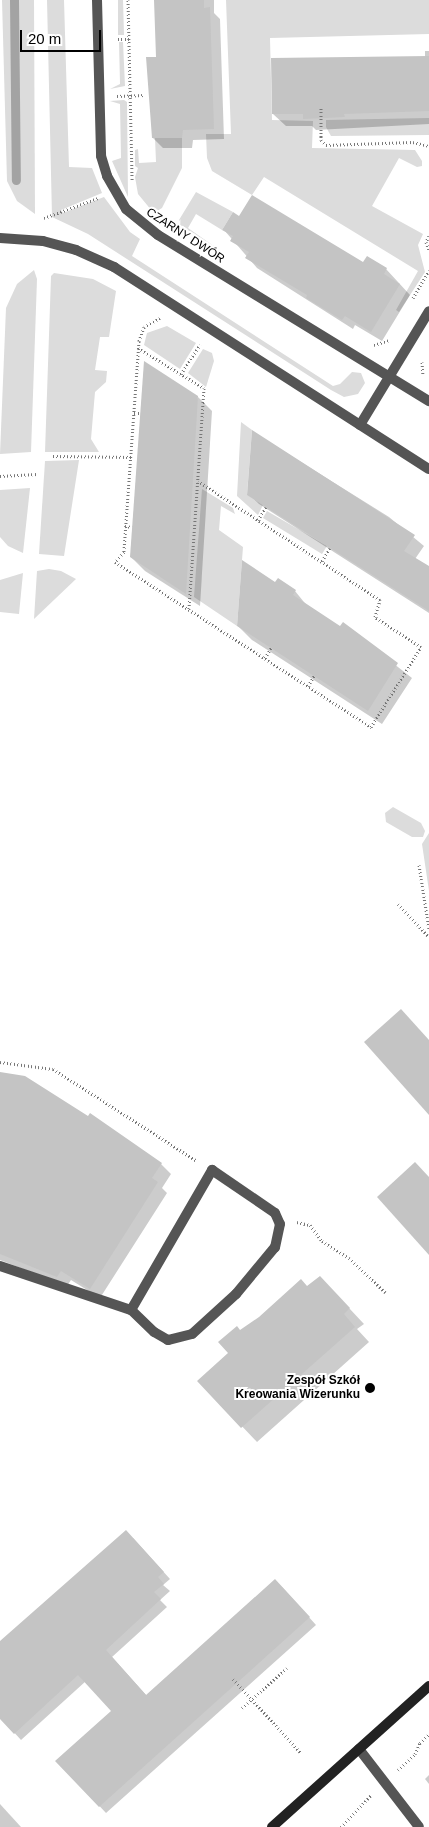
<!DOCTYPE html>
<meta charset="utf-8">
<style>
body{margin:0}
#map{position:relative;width:429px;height:1827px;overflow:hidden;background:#fff;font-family:Helvetica,sans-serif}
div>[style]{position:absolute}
.green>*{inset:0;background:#dcdcdc}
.shadow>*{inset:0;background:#0003}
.stream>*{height:9px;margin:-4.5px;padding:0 4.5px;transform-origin:4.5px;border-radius:4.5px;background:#a3a3a3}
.building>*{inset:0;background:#c4c4c4}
.path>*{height:3px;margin-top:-1.5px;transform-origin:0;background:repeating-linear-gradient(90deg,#777 0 1px,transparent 0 3.5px)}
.lane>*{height:10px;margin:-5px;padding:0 5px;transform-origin:5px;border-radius:5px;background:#555}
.street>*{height:10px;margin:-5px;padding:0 5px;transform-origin:5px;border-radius:5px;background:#555}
.secondary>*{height:10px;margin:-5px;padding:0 5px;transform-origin:5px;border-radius:5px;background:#222}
.dots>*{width:14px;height:14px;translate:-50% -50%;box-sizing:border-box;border:2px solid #fff;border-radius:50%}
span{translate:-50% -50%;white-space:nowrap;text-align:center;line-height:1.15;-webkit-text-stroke:4px #fff;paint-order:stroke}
.street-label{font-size:12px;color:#000}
.poi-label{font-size:12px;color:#000;font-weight:700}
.right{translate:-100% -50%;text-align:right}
.scale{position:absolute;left:20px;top:30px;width:81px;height:22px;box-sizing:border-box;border:2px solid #000;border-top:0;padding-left:6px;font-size:15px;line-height:18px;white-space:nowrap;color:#000;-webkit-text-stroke:4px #fff;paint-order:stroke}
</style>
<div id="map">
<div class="green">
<i style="clip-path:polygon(2px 0,34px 0,35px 214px,17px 201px,7px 181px)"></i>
<i style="clip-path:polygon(47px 0,64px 0,69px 167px,92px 168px,102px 193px,61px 210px,63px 213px,104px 197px,130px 232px,140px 239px,132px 256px,333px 386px,340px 384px,352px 372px,361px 373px,365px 383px,358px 394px,344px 397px,331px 390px,88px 234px,52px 217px)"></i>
<i style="clip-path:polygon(118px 0,123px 0,124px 35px,118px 35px)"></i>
<i style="clip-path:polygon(226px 0,429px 0,429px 34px,270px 38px,272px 120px,313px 121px,312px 148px,415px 150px,422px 161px,422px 166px,417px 167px,399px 158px,372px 206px,423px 234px,418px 245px,425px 272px,399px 312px,396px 310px,418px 271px,264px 177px,252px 195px,212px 171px,207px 158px,206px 134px,231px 134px)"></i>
<i style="clip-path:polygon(119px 42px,123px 42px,125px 86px,110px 89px,120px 84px)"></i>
<i style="clip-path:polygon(124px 100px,127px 102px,128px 197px,112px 161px,121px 158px,120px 104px,110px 101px)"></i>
<i style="clip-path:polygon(429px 118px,429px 135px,331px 136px,326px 127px,326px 120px)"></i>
<i style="clip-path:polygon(155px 138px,182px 138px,182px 168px,162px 208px,157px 211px,152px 211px,138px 194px,135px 177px,138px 168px,135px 166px,135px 150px,138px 149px,139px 163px,156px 162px)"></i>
<i style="clip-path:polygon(196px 192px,233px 212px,222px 230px,196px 214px,188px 228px,218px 249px,180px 225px,179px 220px)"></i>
<i style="clip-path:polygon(34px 270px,37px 279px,31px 452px,0 454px,6px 308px,17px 284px)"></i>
<i style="clip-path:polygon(54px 273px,93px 279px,116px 291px,109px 337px,100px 337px,95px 370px,107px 371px,106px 382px,95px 392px,91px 439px,99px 452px,45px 452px,51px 276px)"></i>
<i style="clip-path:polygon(167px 326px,196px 343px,180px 369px,144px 345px,147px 333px)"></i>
<i style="clip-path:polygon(203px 349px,212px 353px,214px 361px,206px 387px,188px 373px)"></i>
<i style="clip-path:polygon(241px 422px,252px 430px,247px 494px,263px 505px,258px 515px,237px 496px)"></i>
<i style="clip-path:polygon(79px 460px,64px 556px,39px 554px,45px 461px)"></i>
<i style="clip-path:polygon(30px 488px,23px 553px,8px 546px,0 537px,0 490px)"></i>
<i style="clip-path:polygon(202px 489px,233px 508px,235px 514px,221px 506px,219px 530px,243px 547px,237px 626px,194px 597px)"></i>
<i style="clip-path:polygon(267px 511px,327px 546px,322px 554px,263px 518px)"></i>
<i style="clip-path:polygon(49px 569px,61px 571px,76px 579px,34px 619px,37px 571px)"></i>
<i style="clip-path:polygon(23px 573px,19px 614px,0 612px,0 580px)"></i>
<i style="clip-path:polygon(393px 807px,421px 823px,425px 831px,423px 837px,412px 837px,386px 822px,385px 813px)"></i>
<i style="clip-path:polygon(429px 833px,429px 891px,422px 844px)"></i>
</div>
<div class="shadow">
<i style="clip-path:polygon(156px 0,214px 0,214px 13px,220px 19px,224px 139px,193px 140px,192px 148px,163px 148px,153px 138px,157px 58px)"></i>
<i style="clip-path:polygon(425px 51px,429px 51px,429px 124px,316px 130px,312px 126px,286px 126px,273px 114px,425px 57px)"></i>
<i style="clip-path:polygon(224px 230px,386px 269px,410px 295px,382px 341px,355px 325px,353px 329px,257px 268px)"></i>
<i style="clip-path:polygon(198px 397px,212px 411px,200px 606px,145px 571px,131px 557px)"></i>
<i style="clip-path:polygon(253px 432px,389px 517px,424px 546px,415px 559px,429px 568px,429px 613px,259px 504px,249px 494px)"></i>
<i style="clip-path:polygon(276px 583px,295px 591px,308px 607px,341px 628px,343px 624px,412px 678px,382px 724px,252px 640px,238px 626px)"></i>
<i style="clip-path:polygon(0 1074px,161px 1164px,171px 1174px,162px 1188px,167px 1193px,100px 1298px,71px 1280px,67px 1286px,0 1260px)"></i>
<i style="clip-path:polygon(308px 1288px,334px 1292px,364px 1324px,357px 1329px,369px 1342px,257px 1442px,199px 1381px)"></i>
<i style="clip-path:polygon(133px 1538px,170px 1579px,163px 1585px,170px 1591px,160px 1600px,167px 1607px,112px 1657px,147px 1696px,282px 1587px,316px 1625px,106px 1813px,57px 1761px,113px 1711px,86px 1681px,21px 1740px,0 1717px,0 1643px)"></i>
<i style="clip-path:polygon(429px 1775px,429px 1784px,425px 1779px)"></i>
<i style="clip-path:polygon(0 1804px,21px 1827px,0 1827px)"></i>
</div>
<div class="stream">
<i style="left:14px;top:0;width:180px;rotate:89.4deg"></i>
</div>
<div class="building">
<i style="clip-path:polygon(154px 0,204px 0,204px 8px,210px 7px,214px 129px,183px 130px,182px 138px,152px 138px,146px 57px,156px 57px)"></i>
<i style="clip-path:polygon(429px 56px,429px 111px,344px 114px,345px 117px,326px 118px,303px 119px,303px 114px,272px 114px,271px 58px)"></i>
<i style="clip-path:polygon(252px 195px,363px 262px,367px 256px,387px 268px,384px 274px,400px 284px,371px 332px,345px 316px,342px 320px,306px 298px,307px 295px,245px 258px,249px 252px,230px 241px,233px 236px,222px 230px,233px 212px,239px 216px)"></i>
<i style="clip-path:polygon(144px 361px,198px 396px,186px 594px,130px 557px)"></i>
<i style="clip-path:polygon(252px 430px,415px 535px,404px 551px,429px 566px,429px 611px,247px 495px)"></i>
<i style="clip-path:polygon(242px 560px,275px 582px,278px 578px,296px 590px,293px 595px,340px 626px,343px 622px,398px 663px,368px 711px,237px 626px)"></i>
<i style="clip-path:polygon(401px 1009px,429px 1040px,429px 1115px,364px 1042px)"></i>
<i style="clip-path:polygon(0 1072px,25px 1076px,88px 1116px,90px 1113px,162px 1163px,152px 1178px,158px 1182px,90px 1289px,61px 1271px,57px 1277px,0 1254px)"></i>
<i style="clip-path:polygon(415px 1162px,429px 1177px,429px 1255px,377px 1197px)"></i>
<i style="clip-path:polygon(320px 1276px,350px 1308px,344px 1314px,355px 1327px,241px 1428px,197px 1381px,228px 1353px,218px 1342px,237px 1326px,240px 1330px,259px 1317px,301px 1279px,307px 1286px)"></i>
<i style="clip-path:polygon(126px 1530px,164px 1572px,158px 1577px,164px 1584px,154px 1592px,161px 1599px,106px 1650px,146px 1695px,275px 1579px,310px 1617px,99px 1807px,55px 1761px,111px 1711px,78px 1675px,14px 1734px,0 1719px,0 1641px)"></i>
</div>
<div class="path">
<i style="left:128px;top:0;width:181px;rotate:88.7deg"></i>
<i style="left:118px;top:39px;width:11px"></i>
<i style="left:117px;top:96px;width:28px;rotate:-2deg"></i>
<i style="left:321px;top:108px;width:32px;rotate:90deg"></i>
<i style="left:321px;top:140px;width:7px;rotate:45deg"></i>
<i style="left:326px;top:145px;width:87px;rotate:-2deg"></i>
<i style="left:413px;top:142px;width:16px;rotate:14deg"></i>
<i style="left:44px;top:218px;width:58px;rotate:-20.3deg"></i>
<i style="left:429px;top:236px;width:7px;rotate:117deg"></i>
<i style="left:426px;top:242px;width:9px;rotate:69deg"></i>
<i style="left:413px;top:298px;width:32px;rotate:-60deg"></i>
<i style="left:160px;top:318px;width:18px;rotate:151deg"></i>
<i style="left:144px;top:327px;width:15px;rotate:110deg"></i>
<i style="left:139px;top:341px;width:212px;rotate:94.1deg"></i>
<i style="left:124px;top:552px;width:13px;rotate:132deg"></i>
<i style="left:115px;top:562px;width:305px;rotate:32.8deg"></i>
<i style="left:371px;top:727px;width:94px;rotate:-58deg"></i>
<i style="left:421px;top:647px;width:55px;rotate:-146.9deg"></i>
<i style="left:375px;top:617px;width:18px;rotate:-74deg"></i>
<i style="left:380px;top:600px;width:217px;rotate:-146.8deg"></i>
<i style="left:374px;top:345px;width:16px;rotate:-18deg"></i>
<i style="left:138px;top:348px;width:77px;rotate:31.2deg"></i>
<i style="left:204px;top:388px;width:223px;rotate:93.9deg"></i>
<i style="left:422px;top:362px;width:13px;rotate:86deg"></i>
<i style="left:181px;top:374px;width:35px;rotate:-57deg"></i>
<i style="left:134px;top:413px;width:7px"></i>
<i style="left:53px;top:456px;width:78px;rotate:0.7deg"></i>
<i style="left:0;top:476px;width:37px;rotate:-3deg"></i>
<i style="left:258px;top:520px;width:15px;rotate:-58deg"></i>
<i style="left:125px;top:526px;width:7px;rotate:8deg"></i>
<i style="left:322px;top:561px;width:15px;rotate:-58deg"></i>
<i style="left:265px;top:658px;width:12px;rotate:-59deg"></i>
<i style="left:308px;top:686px;width:12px;rotate:-59deg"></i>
<i style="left:419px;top:865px;width:65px;rotate:81.1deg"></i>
<i style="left:398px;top:904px;width:45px;rotate:46.8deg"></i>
<i style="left:0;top:1062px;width:53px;rotate:7.5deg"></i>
<i style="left:53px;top:1069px;width:171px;rotate:32.6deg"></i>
<i style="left:297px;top:1222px;width:13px;rotate:13deg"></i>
<i style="left:310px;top:1225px;width:20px;rotate:53deg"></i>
<i style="left:322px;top:1241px;width:32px;rotate:32deg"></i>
<i style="left:349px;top:1258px;width:50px;rotate:43.4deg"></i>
<i style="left:233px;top:1679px;width:100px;rotate:47.4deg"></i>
<i style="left:242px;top:1708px;width:60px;rotate:-41.6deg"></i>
<i style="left:398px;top:1770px;width:23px;rotate:-43deg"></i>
<i style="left:415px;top:1754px;width:12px;rotate:-66deg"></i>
<i style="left:420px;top:1743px;width:13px;rotate:-45deg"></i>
<i style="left:341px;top:1827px;width:44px;rotate:-46.8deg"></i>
</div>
<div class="lane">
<i style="left:97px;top:0;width:156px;rotate:88.5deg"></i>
<i style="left:101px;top:156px;width:21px;rotate:73deg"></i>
<i style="left:107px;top:176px;width:38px;rotate:60deg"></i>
<i style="left:126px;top:209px;width:41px;rotate:39.1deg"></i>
<i style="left:158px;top:235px;width:318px;rotate:31.5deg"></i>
<i style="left:0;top:1266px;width:138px;rotate:18.6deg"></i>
<i style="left:131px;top:1310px;width:162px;rotate:-59.9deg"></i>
<i style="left:212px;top:1170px;width:76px;rotate:34.3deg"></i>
<i style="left:275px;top:1213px;width:12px;rotate:66deg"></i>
<i style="left:280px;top:1224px;width:24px;rotate:102deg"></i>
<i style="left:275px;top:1247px;width:61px;rotate:129.7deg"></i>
<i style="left:236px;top:1294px;width:59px;rotate:137.7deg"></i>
<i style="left:192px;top:1334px;width:25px;rotate:166deg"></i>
<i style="left:168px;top:1340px;width:16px;rotate:-150deg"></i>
<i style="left:154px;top:1332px;width:32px;rotate:-136deg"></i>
</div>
<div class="street">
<i style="left:0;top:238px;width:43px;rotate:4deg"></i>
<i style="left:43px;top:241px;width:34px;rotate:15deg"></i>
<i style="left:76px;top:250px;width:42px;rotate:24.1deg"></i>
<i style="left:114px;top:267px;width:374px;rotate:32.7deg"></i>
<i style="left:360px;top:425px;width:133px;rotate:-58.8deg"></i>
<i style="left:359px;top:1749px;width:98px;rotate:52.4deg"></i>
</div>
<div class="secondary">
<i style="left:272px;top:1827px;width:211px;rotate:-41.9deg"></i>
</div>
<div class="dots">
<i style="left:370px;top:1388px;background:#000"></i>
</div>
<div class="street-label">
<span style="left:185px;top:236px;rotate:33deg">CZARNY DWÓR</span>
</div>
<div class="poi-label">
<span class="right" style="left:360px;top:1388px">Zespół Szkół<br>Kreowania Wizerunku</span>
</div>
<div class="scale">20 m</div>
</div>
